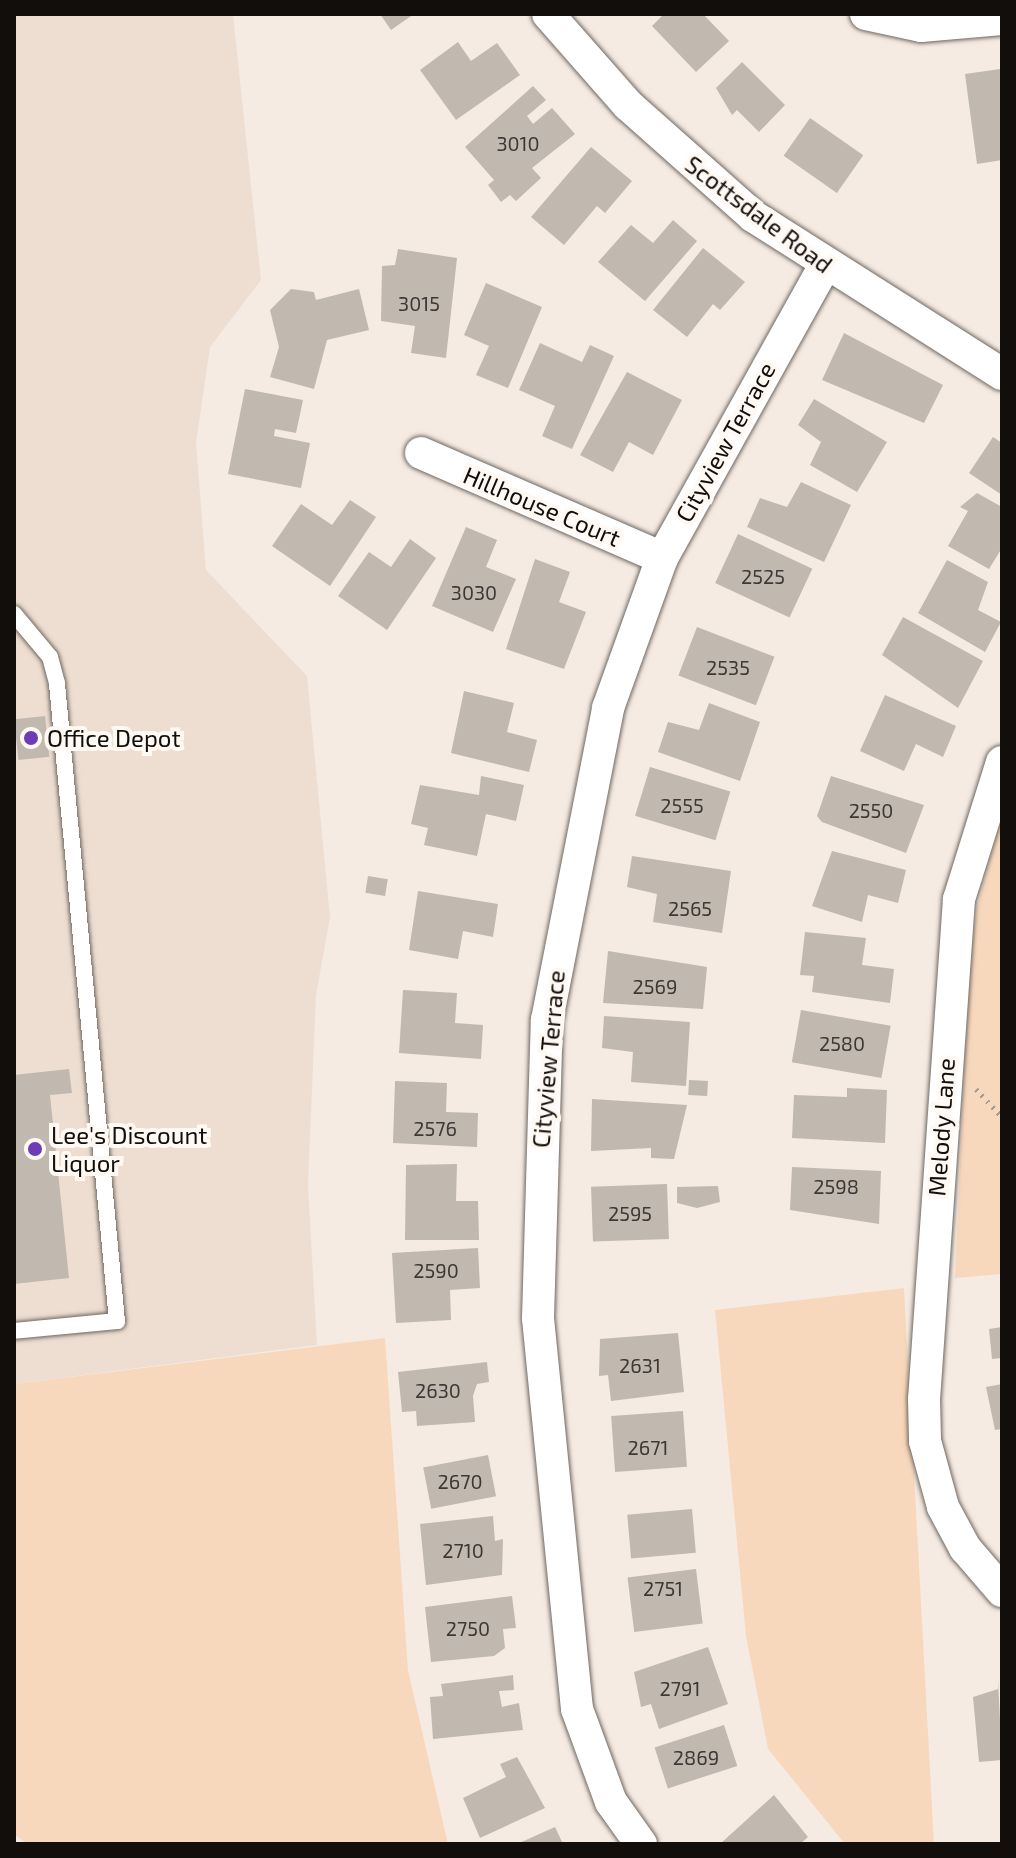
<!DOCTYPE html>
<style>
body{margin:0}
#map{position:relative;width:1016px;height:1858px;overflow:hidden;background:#f5ebe3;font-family:"Exo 2",sans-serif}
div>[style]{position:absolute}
.built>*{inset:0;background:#eeded1}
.green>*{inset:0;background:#f8d8bc}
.building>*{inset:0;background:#c1b8b0;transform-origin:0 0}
.path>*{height:5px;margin-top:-2.5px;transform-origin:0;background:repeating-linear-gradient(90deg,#a39b95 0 2px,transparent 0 8px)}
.roads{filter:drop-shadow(0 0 2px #6f6760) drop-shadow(0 0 2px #6f6760)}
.service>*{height:16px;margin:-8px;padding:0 8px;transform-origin:8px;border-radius:8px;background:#fff}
.minor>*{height:32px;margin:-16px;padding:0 16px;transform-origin:16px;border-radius:16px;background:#fff}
.dots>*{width:22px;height:22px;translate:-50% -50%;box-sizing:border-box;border:4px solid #fff9f4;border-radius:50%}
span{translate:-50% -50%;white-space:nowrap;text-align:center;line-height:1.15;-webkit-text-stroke:8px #fff9f4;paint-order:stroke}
.number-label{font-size:20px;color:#3d3834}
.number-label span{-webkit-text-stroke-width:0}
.street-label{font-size:24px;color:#110e0b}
.poi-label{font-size:24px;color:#110e0b}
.left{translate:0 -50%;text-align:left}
.frame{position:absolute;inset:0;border:16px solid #110e0b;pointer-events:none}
</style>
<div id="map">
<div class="built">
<i style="clip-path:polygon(14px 14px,233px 14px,261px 280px,210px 347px,196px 443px,206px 570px,307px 676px,330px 917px,316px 995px,308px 1185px,317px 1345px,14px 1384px)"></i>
</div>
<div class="green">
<i style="clip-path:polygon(1002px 815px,1002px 1274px,955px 1278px,968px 983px,977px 908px)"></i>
<i style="clip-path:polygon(904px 1288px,934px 1844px,845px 1844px,768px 1749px,746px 1636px,715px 1310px)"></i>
<i style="clip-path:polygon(385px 1338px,408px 1670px,448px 1844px,27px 1844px,14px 1834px,14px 1384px)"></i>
</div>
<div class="building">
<i style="clip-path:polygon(380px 14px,414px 14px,391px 30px)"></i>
<i style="clip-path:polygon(664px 14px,703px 14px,729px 41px,696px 72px,652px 26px)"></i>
<i style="clip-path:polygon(458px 42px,471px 61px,497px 43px,520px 75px,456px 120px,420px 70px)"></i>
<i style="clip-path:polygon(742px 62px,785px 105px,759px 132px,737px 110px,732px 115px,716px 88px)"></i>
<i style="clip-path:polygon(1000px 69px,1002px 160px,977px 164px,965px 74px)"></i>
<i style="clip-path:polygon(533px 86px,546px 100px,527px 116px,533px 124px,552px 108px,575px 134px,532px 168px,541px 178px,516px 201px,510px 195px,501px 202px,488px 185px,494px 180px,465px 147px)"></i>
<i style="left:810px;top:118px;width:65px;height:46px;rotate:35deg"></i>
<i style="clip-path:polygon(591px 147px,632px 181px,605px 213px,597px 206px,564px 245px,531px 217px)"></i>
<i style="clip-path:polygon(673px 220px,697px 241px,645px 301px,598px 262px,631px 225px,653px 243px)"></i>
<i style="clip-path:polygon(703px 248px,745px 282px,720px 310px,713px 304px,687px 337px,653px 310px)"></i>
<i style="clip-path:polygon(398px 249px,457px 258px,446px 358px,411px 353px,415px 326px,381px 321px,382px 266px,395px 265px)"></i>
<i style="clip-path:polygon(486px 283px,542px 307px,508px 388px,476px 375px,489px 346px,464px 335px)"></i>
<i style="clip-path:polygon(291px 289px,314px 292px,316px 300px,359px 289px,369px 330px,327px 340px,314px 389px,270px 377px,279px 347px,270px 310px)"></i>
<i style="clip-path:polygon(844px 333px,943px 385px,924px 423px,822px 380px)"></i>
<i style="clip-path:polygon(540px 343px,582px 362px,590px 345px,614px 356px,572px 449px,542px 436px,555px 406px,519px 390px)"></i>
<i style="clip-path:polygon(627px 372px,682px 400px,653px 455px,629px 442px,613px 472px,580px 455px)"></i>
<i style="clip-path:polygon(245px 389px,303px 400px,296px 433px,275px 429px,274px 436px,310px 443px,301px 488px,228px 474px)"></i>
<i style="clip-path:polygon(814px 399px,887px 442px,857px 492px,810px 465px,821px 442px,798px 425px)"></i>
<i style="clip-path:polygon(993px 437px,1002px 443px,1002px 495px,969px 473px)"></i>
<i style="clip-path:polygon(801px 482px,851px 505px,824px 562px,747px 527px,760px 498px,787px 507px)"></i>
<i style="clip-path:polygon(977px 493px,1002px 507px,1002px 548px,989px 569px,948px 546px,968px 511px,960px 507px)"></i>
<i style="clip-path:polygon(350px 500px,376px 517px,330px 586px,272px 546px,301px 504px,332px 525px)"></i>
<i style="clip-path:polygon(466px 527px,497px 540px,486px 567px,516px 579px,493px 632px,432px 606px)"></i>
<i style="left:738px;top:534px;width:82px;height:54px;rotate:25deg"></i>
<i style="clip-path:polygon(410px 539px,436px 558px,387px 630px,338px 596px,369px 552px,391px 567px)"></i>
<i style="clip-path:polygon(535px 559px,570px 572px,559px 602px,586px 612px,564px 669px,506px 649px)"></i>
<i style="clip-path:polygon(947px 560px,988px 582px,978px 610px,1001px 622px,985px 652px,918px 613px)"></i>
<i style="clip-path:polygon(903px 617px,983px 661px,958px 708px,882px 655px)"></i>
<i style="left:697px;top:627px;width:83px;height:52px;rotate:21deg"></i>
<i style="clip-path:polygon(464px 691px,514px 703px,507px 732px,537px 740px,529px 772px,451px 753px)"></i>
<i style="clip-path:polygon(885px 695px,956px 726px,943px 757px,916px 744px,904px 771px,860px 751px)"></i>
<i style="clip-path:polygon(709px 703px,760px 722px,740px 781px,658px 752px,668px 722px,699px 730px)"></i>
<i style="left:45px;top:716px;width:41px;height:31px;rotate:84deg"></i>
<i style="left:650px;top:767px;width:84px;height:51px;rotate:17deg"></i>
<i style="clip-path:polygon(481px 776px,524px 785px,516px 821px,486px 814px,477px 856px,424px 845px,428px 828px,411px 824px,420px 785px,479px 795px)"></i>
<i style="clip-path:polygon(831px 776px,924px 805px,906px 853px,822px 822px,817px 816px)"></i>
<i style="clip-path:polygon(832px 851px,906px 870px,898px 903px,868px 895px,862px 922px,812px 906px)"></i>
<i style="clip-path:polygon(632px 856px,731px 871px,722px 933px,653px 922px,657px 894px,627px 887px)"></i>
<i style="left:368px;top:876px;width:20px;height:17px;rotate:9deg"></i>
<i style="clip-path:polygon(418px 891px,498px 904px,493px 937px,463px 931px,458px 959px,409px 950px)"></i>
<i style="clip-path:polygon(805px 932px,866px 938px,862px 965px,894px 969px,890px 1003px,812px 992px,814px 976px,800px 975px)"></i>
<i style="clip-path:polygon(608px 951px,707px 967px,703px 1009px,603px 1003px)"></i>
<i style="clip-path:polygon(403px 990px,457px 993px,455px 1023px,483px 1025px,481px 1059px,399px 1053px)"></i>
<i style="left:801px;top:1010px;width:91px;height:53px;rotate:10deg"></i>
<i style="clip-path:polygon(604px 1016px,690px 1022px,686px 1086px,631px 1082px,633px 1052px,602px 1048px)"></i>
<i style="clip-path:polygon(69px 1069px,72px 1093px,50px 1095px,69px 1278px,14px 1284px,14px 1075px)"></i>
<i style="left:689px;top:1080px;width:19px;height:15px;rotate:3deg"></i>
<i style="clip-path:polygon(395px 1081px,447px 1083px,446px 1112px,478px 1113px,477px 1147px,393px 1143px)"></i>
<i style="clip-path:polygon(847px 1088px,887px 1090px,885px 1143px,792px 1138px,794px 1095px,847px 1097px)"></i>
<i style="clip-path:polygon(592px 1099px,687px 1105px,674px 1159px,651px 1158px,651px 1148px,591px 1151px)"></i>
<i style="clip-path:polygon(457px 1164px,456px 1201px,478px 1201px,479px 1240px,405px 1240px,406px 1165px)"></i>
<i style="clip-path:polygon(792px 1167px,881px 1171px,879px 1224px,790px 1210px)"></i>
<i style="left:667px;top:1184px;width:55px;height:76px;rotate:88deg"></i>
<i style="clip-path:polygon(718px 1186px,720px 1202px,697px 1208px,677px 1203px,677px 1187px)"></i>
<i style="clip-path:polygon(478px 1248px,480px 1288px,450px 1290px,451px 1320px,396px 1323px,392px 1253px)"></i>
<i style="clip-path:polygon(1002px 1327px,1002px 1358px,992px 1359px,989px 1329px)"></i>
<i style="clip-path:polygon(678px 1333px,684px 1392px,611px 1401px,608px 1375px,599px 1376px,600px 1339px)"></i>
<i style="clip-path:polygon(487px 1362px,489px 1382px,477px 1384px,473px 1396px,475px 1422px,417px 1426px,416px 1411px,402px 1412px,398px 1372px)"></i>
<i style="clip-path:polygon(1002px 1384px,1002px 1429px,995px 1430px,986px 1387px)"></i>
<i style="left:683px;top:1411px;width:56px;height:72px;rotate:86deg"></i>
<i style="left:488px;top:1455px;width:42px;height:66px;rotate:79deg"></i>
<i style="left:692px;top:1509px;width:44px;height:65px;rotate:85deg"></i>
<i style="clip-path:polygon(493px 1516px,495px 1541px,503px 1539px,502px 1575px,426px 1585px,420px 1524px)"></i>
<i style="left:696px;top:1569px;width:55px;height:69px;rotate:83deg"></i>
<i style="clip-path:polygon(512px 1596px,516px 1628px,503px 1629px,505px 1648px,494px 1656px,431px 1662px,425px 1607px)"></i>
<i style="clip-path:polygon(708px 1647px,728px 1704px,659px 1729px,651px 1704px,641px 1707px,634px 1672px)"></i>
<i style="clip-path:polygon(513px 1675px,514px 1690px,499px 1691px,502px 1707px,519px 1703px,523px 1730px,433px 1739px,430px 1697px,443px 1696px,441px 1684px)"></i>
<i style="clip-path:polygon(998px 1680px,1002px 1760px,979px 1762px,973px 1697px,998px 1689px)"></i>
<i style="left:724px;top:1725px;width:43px;height:73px;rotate:72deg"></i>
<i style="clip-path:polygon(517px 1757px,545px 1808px,480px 1838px,463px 1798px,506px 1777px,500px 1764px)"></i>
<i style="clip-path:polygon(774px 1795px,808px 1837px,800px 1844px,720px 1844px)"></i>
<i style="clip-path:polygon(555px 1827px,563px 1844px,517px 1844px)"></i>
</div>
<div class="path">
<i style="left:976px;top:1089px;width:38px;rotate:47deg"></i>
</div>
<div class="roads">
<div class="service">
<i style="left:14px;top:614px;width:56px;rotate:50.1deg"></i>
<i style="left:50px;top:657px;width:28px;rotate:75deg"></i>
<i style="left:57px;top:684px;width:640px;rotate:84.62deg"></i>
<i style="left:117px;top:1321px;width:103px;rotate:174.5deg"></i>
</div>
<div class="minor">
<i style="left:548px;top:14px;width:121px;rotate:48.7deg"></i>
<i style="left:628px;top:105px;width:167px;rotate:41.6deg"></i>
<i style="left:753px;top:216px;width:295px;rotate:32.4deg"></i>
<i style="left:866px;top:14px;width:56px;rotate:12.3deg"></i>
<i style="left:921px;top:26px;width:81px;rotate:-4.9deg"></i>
<i style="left:421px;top:453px;width:263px;rotate:23.5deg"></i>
<i style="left:1002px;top:762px;width:144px;rotate:107.4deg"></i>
<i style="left:959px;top:899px;width:501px;rotate:94deg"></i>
<i style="left:924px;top:1399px;width:42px;rotate:88.6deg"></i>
<i style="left:925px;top:1441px;width:68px;rotate:74.7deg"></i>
<i style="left:943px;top:1507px;width:47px;rotate:61.8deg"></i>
<i style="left:965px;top:1548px;width:57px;rotate:49.3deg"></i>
<i style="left:641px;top:1844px;width:52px;rotate:-125.5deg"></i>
<i style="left:611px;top:1802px;width:99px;rotate:-110.1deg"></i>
<i style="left:577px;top:1709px;width:393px;rotate:-95.7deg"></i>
<i style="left:538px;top:1318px;width:298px;rotate:-88.3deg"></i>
<i style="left:547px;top:1020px;width:318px;rotate:-78.9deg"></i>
<i style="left:608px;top:708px;width:159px;rotate:-70.2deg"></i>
<i style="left:662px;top:558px;width:335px;rotate:-60.9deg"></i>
</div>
</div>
<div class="dots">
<i style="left:31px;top:738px;background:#6d3db4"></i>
<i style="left:35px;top:1149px;background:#6d3db4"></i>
</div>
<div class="number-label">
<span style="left:518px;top:143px">3010</span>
<span style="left:419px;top:303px">3015</span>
<span style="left:763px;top:576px">2525</span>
<span style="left:474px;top:592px">3030</span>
<span style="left:728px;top:667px">2535</span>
<span style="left:682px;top:805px">2555</span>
<span style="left:871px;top:810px">2550</span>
<span style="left:690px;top:908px">2565</span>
<span style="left:655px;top:986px">2569</span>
<span style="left:842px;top:1043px">2580</span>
<span style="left:435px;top:1128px">2576</span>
<span style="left:836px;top:1186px">2598</span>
<span style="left:630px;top:1213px">2595</span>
<span style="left:436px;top:1270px">2590</span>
<span style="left:640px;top:1365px">2631</span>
<span style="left:438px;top:1390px">2630</span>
<span style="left:648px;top:1447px">2671</span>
<span style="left:460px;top:1481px">2670</span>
<span style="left:463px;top:1550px">2710</span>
<span style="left:663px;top:1588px">2751</span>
<span style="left:468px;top:1628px">2750</span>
<span style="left:680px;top:1688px">2791</span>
<span style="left:696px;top:1757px">2869</span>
</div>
<div class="street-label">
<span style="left:759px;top:214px;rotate:37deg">Scottsdale Road</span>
<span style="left:725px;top:442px;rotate:-61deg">Cityview Terrace</span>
<span style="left:542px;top:506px;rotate:23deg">Hillhouse Court</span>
<span style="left:548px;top:1059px;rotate:-85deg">Cityview Terrace</span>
<span style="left:941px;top:1127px;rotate:-86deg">Melody Lane</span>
</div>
<div class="poi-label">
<span class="left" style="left:47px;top:738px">Office Depot</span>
<span class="left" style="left:51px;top:1149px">Lee's Discount<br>Liquor</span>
</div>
<div class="frame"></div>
</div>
